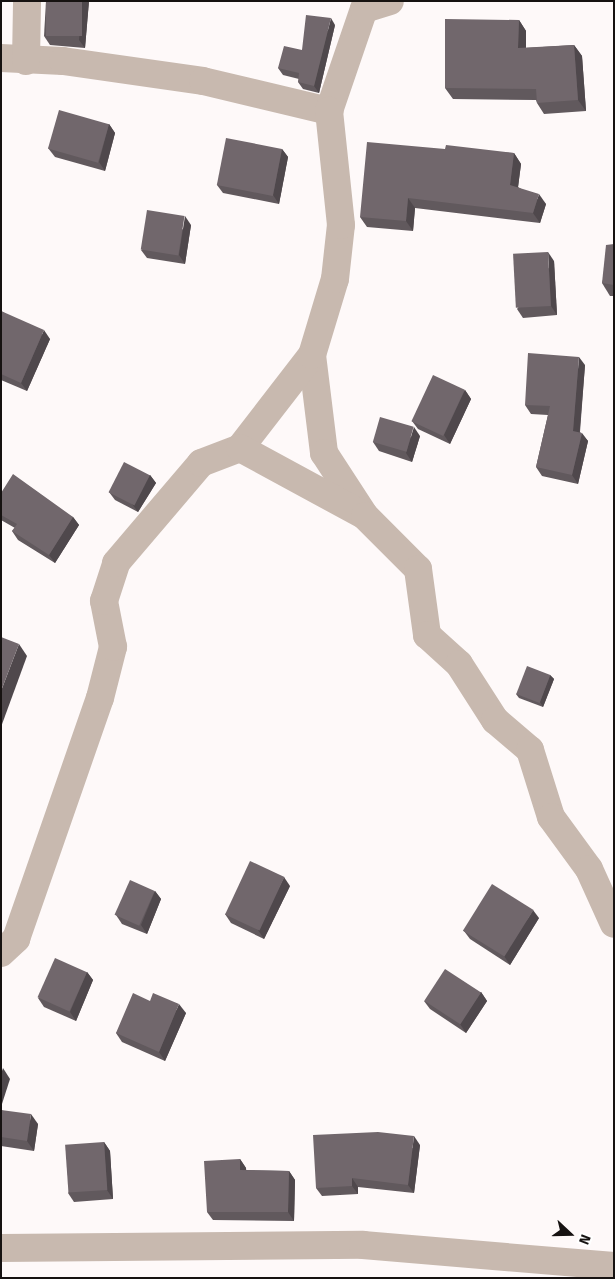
<!DOCTYPE html>
<style>
body{margin:0}
#map{position:relative;width:615px;height:1279px;overflow:hidden;background:#fef9f9;font-family:"Fira Sans",sans-serif}
div>[style]{position:absolute}
.minor>*{height:28px;margin:-14px;padding:0 14px;transform-origin:14px;border-radius:14px;background:#c8b9af}
.wall>*{inset:0;background:#61595d}
.shaded-wall>*{inset:0;background:#4f484c}
.building>*{inset:0;background:#71676c;transform-origin:0 0}
span{translate:-50% -50%;white-space:nowrap;text-align:center;line-height:1.15;-webkit-text-stroke:4.5px #fff;paint-order:stroke}
.frame{position:absolute;inset:0;border:2px solid #161211;pointer-events:none}
.north{position:absolute;left:545px;top:1209px;width:50px;height:50px;-webkit-text-stroke:4px #fff;paint-order:stroke;rotate:111deg;font-size:14px;font-weight:700;line-height:20px;text-align:center;color:#161211}
.north::after{content:'';display:block;margin:auto;width:18px;height:22px;background:#161211;clip-path:polygon(50% 0,100% 100%,50% 72%,0 100%)}
</style>
<div id="map">
<div class="minor">
<i style="left:1px;top:58px;width:62px;rotate:2.8deg"></i>
<i style="left:63px;top:61px;width:141px;rotate:8.1deg"></i>
<i style="left:203px;top:81px;width:130px;rotate:13.4deg"></i>
<i style="left:329px;top:111px;width:108px;rotate:-71.1deg"></i>
<i style="left:364px;top:9px;width:27px;rotate:-17deg"></i>
<i style="left:26px;top:61px;width:60px;rotate:-89deg"></i>
<i style="left:312px;top:355px;width:99px;rotate:83deg"></i>
<i style="left:324px;top:453px;width:72px;rotate:57deg"></i>
<i style="left:240px;top:448px;width:118px;rotate:-52.3deg"></i>
<i style="left:312px;top:355px;width:79px;rotate:-73.2deg"></i>
<i style="left:335px;top:279px;width:54px;rotate:-83.7deg"></i>
<i style="left:341px;top:225px;width:115px;rotate:-96deg"></i>
<i style="left:1px;top:953px;width:21px;rotate:-43deg"></i>
<i style="left:16px;top:939px;width:255px;rotate:-70.8deg"></i>
<i style="left:100px;top:698px;width:53px;rotate:-75.7deg"></i>
<i style="left:113px;top:647px;width:47px;rotate:-101.1deg"></i>
<i style="left:104px;top:601px;width:40px;rotate:-72deg"></i>
<i style="left:116px;top:563px;width:131px;rotate:-49.6deg"></i>
<i style="left:201px;top:463px;width:42px;rotate:-21deg"></i>
<i style="left:240px;top:448px;width:142px;rotate:28.5deg"></i>
<i style="left:365px;top:516px;width:75px;rotate:45deg"></i>
<i style="left:418px;top:569px;width:67px;rotate:82.2deg"></i>
<i style="left:427px;top:635px;width:43px;rotate:42.2deg"></i>
<i style="left:459px;top:664px;width:67px;rotate:57.3deg"></i>
<i style="left:495px;top:720px;width:46px;rotate:40.6deg"></i>
<i style="left:530px;top:750px;width:70px;rotate:72.6deg"></i>
<i style="left:551px;top:817px;width:64px;rotate:53.8deg"></i>
<i style="left:589px;top:869px;width:60px;rotate:65.6deg"></i>
<i style="left:1px;top:1248px;width:362px;rotate:-0.5deg"></i>
<i style="left:363px;top:1245px;width:252px;rotate:4.8deg"></i>
</div>
<div class="wall">
<i style="clip-path:polygon(46px 1px,89px 1px,85px 48px,50px 45px,44px 36px)"></i>
<i style="clip-path:polygon(519px 20px,526px 31px,526px 48px,574px 45px,582px 56px,586px 111px,544px 114px,537px 103px,536px 100px,453px 99px,445px 88px)"></i>
<i style="clip-path:polygon(335px 25px,319px 93px,303px 89px,298px 82px,299px 79px,283px 75px,278px 68px)"></i>
<i style="clip-path:polygon(109px 124px,115px 133px,105px 171px,55px 157px,48px 148px)"></i>
<i style="clip-path:polygon(282px 149px,288px 157px,279px 204px,223px 193px,217px 185px)"></i>
<i style="clip-path:polygon(445px 149px,514px 153px,521px 164px,518px 187px,546px 204px,540px 223px,415px 208px,413px 231px,367px 227px,360px 217px)"></i>
<i style="clip-path:polygon(191px 225px,185px 264px,147px 258px,141px 250px)"></i>
<i style="clip-path:polygon(614px 244px,614px 296px,610px 296px,602px 283px)"></i>
<i style="clip-path:polygon(554px 261px,557px 315px,523px 318px,517px 309px)"></i>
<i style="clip-path:polygon(1px 311px,50px 339px,27px 391px,1px 380px)"></i>
<i style="clip-path:polygon(585px 365px,580px 432px,588px 441px,578px 484px,542px 476px,536px 467px,548px 415px,531px 414px,525px 405px)"></i>
<i style="clip-path:polygon(465px 390px,471px 399px,450px 444px,418px 429px,412px 421px)"></i>
<i style="clip-path:polygon(420px 436px,412px 462px,379px 451px,373px 442px)"></i>
<i style="clip-path:polygon(150px 475px,156px 483px,138px 512px,115px 500px,109px 492px)"></i>
<i style="clip-path:polygon(1px 493px,73px 517px,79px 525px,55px 563px,18px 540px,12px 531px,15px 528px,1px 520px)"></i>
<i style="clip-path:polygon(550px 675px,554px 679px,543px 707px,519px 698px,516px 694px)"></i>
<i style="clip-path:polygon(290px 886px,264px 939px,231px 923px,225px 914px)"></i>
<i style="clip-path:polygon(155px 891px,161px 899px,147px 934px,122px 924px,116px 915px)"></i>
<i style="clip-path:polygon(539px 918px,510px 965px,470px 939px,464px 931px)"></i>
<i style="clip-path:polygon(87px 972px,93px 980px,76px 1021px,44px 1007px,38px 998px)"></i>
<i style="clip-path:polygon(481px 992px,487px 1001px,466px 1033px,430px 1009px,424px 1001px)"></i>
<i style="clip-path:polygon(150px 1001px,186px 1013px,165px 1061px,122px 1042px,116px 1033px)"></i>
<i style="clip-path:polygon(1px 1110px,38px 1124px,34px 1151px,1px 1146px)"></i>
<i style="clip-path:polygon(104px 1142px,110px 1151px,113px 1199px,74px 1202px,68px 1193px)"></i>
<i style="clip-path:polygon(420px 1145px,414px 1193px,358px 1187px,358px 1194px,322px 1196px,316px 1188px)"></i>
<i style="clip-path:polygon(240px 1159px,246px 1168px,246px 1170px,289px 1171px,295px 1180px,294px 1221px,213px 1220px,207px 1212px)"></i>
</div>
<div class="shaded-wall">
<i style="clip-path:polygon(82px 1px,89px 1px,85px 48px,79px 40px)"></i>
<i style="clip-path:polygon(331px 18px,335px 25px,319px 93px,314px 86px)"></i>
<i style="clip-path:polygon(519px 20px,526px 31px,526px 60px,518px 48px)"></i>
<i style="clip-path:polygon(574px 45px,582px 56px,586px 111px,578px 100px)"></i>
<i style="clip-path:polygon(109px 124px,115px 133px,105px 171px,99px 162px)"></i>
<i style="clip-path:polygon(282px 149px,288px 157px,279px 204px,273px 195px)"></i>
<i style="clip-path:polygon(514px 153px,521px 164px,517px 195px,510px 185px)"></i>
<i style="clip-path:polygon(539px 194px,546px 204px,540px 223px,533px 213px)"></i>
<i style="clip-path:polygon(408px 198px,415px 208px,413px 231px,406px 221px)"></i>
<i style="clip-path:polygon(185px 216px,191px 225px,185px 264px,179px 255px)"></i>
<i style="clip-path:polygon(548px 252px,554px 261px,557px 315px,551px 306px)"></i>
<i style="clip-path:polygon(44px 330px,50px 339px,27px 391px,21px 383px)"></i>
<i style="clip-path:polygon(579px 357px,585px 365px,579px 439px,573px 431px)"></i>
<i style="clip-path:polygon(465px 390px,471px 399px,450px 444px,444px 435px)"></i>
<i style="clip-path:polygon(414px 427px,420px 436px,412px 462px,406px 453px)"></i>
<i style="clip-path:polygon(582px 433px,588px 441px,578px 484px,572px 475px)"></i>
<i style="clip-path:polygon(150px 475px,156px 483px,138px 512px,132px 504px)"></i>
<i style="clip-path:polygon(73px 517px,79px 525px,55px 563px,49px 555px)"></i>
<i style="clip-path:polygon(19px 644px,27px 656px,1px 727px,1px 691px)"></i>
<i style="clip-path:polygon(550px 675px,554px 679px,543px 707px,540px 702px)"></i>
<i style="clip-path:polygon(284px 877px,290px 886px,264px 939px,258px 930px)"></i>
<i style="clip-path:polygon(155px 891px,161px 899px,147px 934px,141px 925px)"></i>
<i style="clip-path:polygon(533px 910px,539px 918px,510px 965px,504px 956px)"></i>
<i style="clip-path:polygon(87px 972px,93px 980px,76px 1021px,70px 1012px)"></i>
<i style="clip-path:polygon(481px 992px,487px 1001px,466px 1033px,460px 1024px)"></i>
<i style="clip-path:polygon(179px 1004px,186px 1013px,165px 1061px,159px 1052px)"></i>
<i style="clip-path:polygon(3px 1068px,10px 1079px,1px 1107px,1px 1074px)"></i>
<i style="clip-path:polygon(31px 1114px,38px 1124px,34px 1151px,27px 1141px)"></i>
<i style="clip-path:polygon(414px 1136px,420px 1145px,414px 1193px,408px 1185px)"></i>
<i style="clip-path:polygon(104px 1142px,110px 1151px,113px 1199px,107px 1190px)"></i>
<i style="clip-path:polygon(240px 1159px,246px 1168px,247px 1178px,240px 1170px)"></i>
<i style="clip-path:polygon(289px 1171px,295px 1180px,294px 1221px,288px 1212px)"></i>
<i style="clip-path:polygon(352px 1178px,358px 1187px,358px 1194px,352px 1186px)"></i>
</div>
<div class="building">
<i style="left:46px;top:1px;width:36px;height:35px"></i>
<i style="clip-path:polygon(306px 15px,331px 18px,314px 86px,298px 82px,299px 73px,278px 68px,284px 46px,302px 50px)"></i>
<i style="clip-path:polygon(445px 19px,519px 20px,518px 48px,574px 45px,578px 100px,537px 103px,536px 89px,445px 88px)"></i>
<i style="left:59px;top:110px;width:52px;height:40px;rotate:16deg"></i>
<i style="left:226px;top:138px;width:57px;height:48px;rotate:11deg"></i>
<i style="clip-path:polygon(367px 142px,445px 149px,446px 145px,514px 153px,510px 185px,539px 194px,533px 213px,408px 198px,406px 221px,360px 217px)"></i>
<i style="left:147px;top:210px;width:38px;height:40px;rotate:9deg"></i>
<i style="clip-path:polygon(614px 244px,614px 285px,602px 283px,606px 245px)"></i>
<i style="left:548px;top:252px;width:54px;height:35px;rotate:87deg"></i>
<i style="clip-path:polygon(1px 311px,44px 330px,21px 383px,1px 374px)"></i>
<i style="clip-path:polygon(528px 353px,579px 357px,573px 431px,582px 433px,572px 475px,536px 467px,550px 406px,525px 405px)"></i>
<i style="left:433px;top:375px;width:35px;height:51px;rotate:25deg"></i>
<i style="left:380px;top:417px;width:35px;height:26px;rotate:16deg"></i>
<i style="left:124px;top:462px;width:29px;height:34px;rotate:27deg"></i>
<i style="clip-path:polygon(13px 474px,73px 517px,49px 555px,12px 531px,17px 524px,1px 515px,1px 493px)"></i>
<i style="clip-path:polygon(1px 637px,19px 644px,1px 691px)"></i>
<i style="left:527px;top:666px;width:25px;height:30px;rotate:21deg"></i>
<i style="left:250px;top:861px;width:38px;height:59px;rotate:25deg"></i>
<i style="left:130px;top:880px;width:27px;height:38px;rotate:24deg"></i>
<i style="left:492px;top:884px;width:49px;height:55px;rotate:32deg"></i>
<i style="left:55px;top:958px;width:35px;height:43px;rotate:24deg"></i>
<i style="left:445px;top:969px;width:43px;height:38px;rotate:33deg"></i>
<i style="clip-path:polygon(133px 993px,150px 1001px,153px 993px,179px 1004px,159px 1052px,116px 1033px)"></i>
<i style="clip-path:polygon(1px 1110px,31px 1114px,27px 1141px,1px 1137px)"></i>
<i style="clip-path:polygon(378px 1132px,414px 1136px,408px 1185px,352px 1178px,352px 1186px,316px 1188px,313px 1135px)"></i>
<i style="left:104px;top:1142px;width:48px;height:39px;rotate:86deg"></i>
<i style="clip-path:polygon(240px 1159px,240px 1170px,289px 1171px,288px 1212px,207px 1212px,204px 1161px)"></i>
</div>
<div class="frame"></div>
<div class="north">N</div>
</div>
